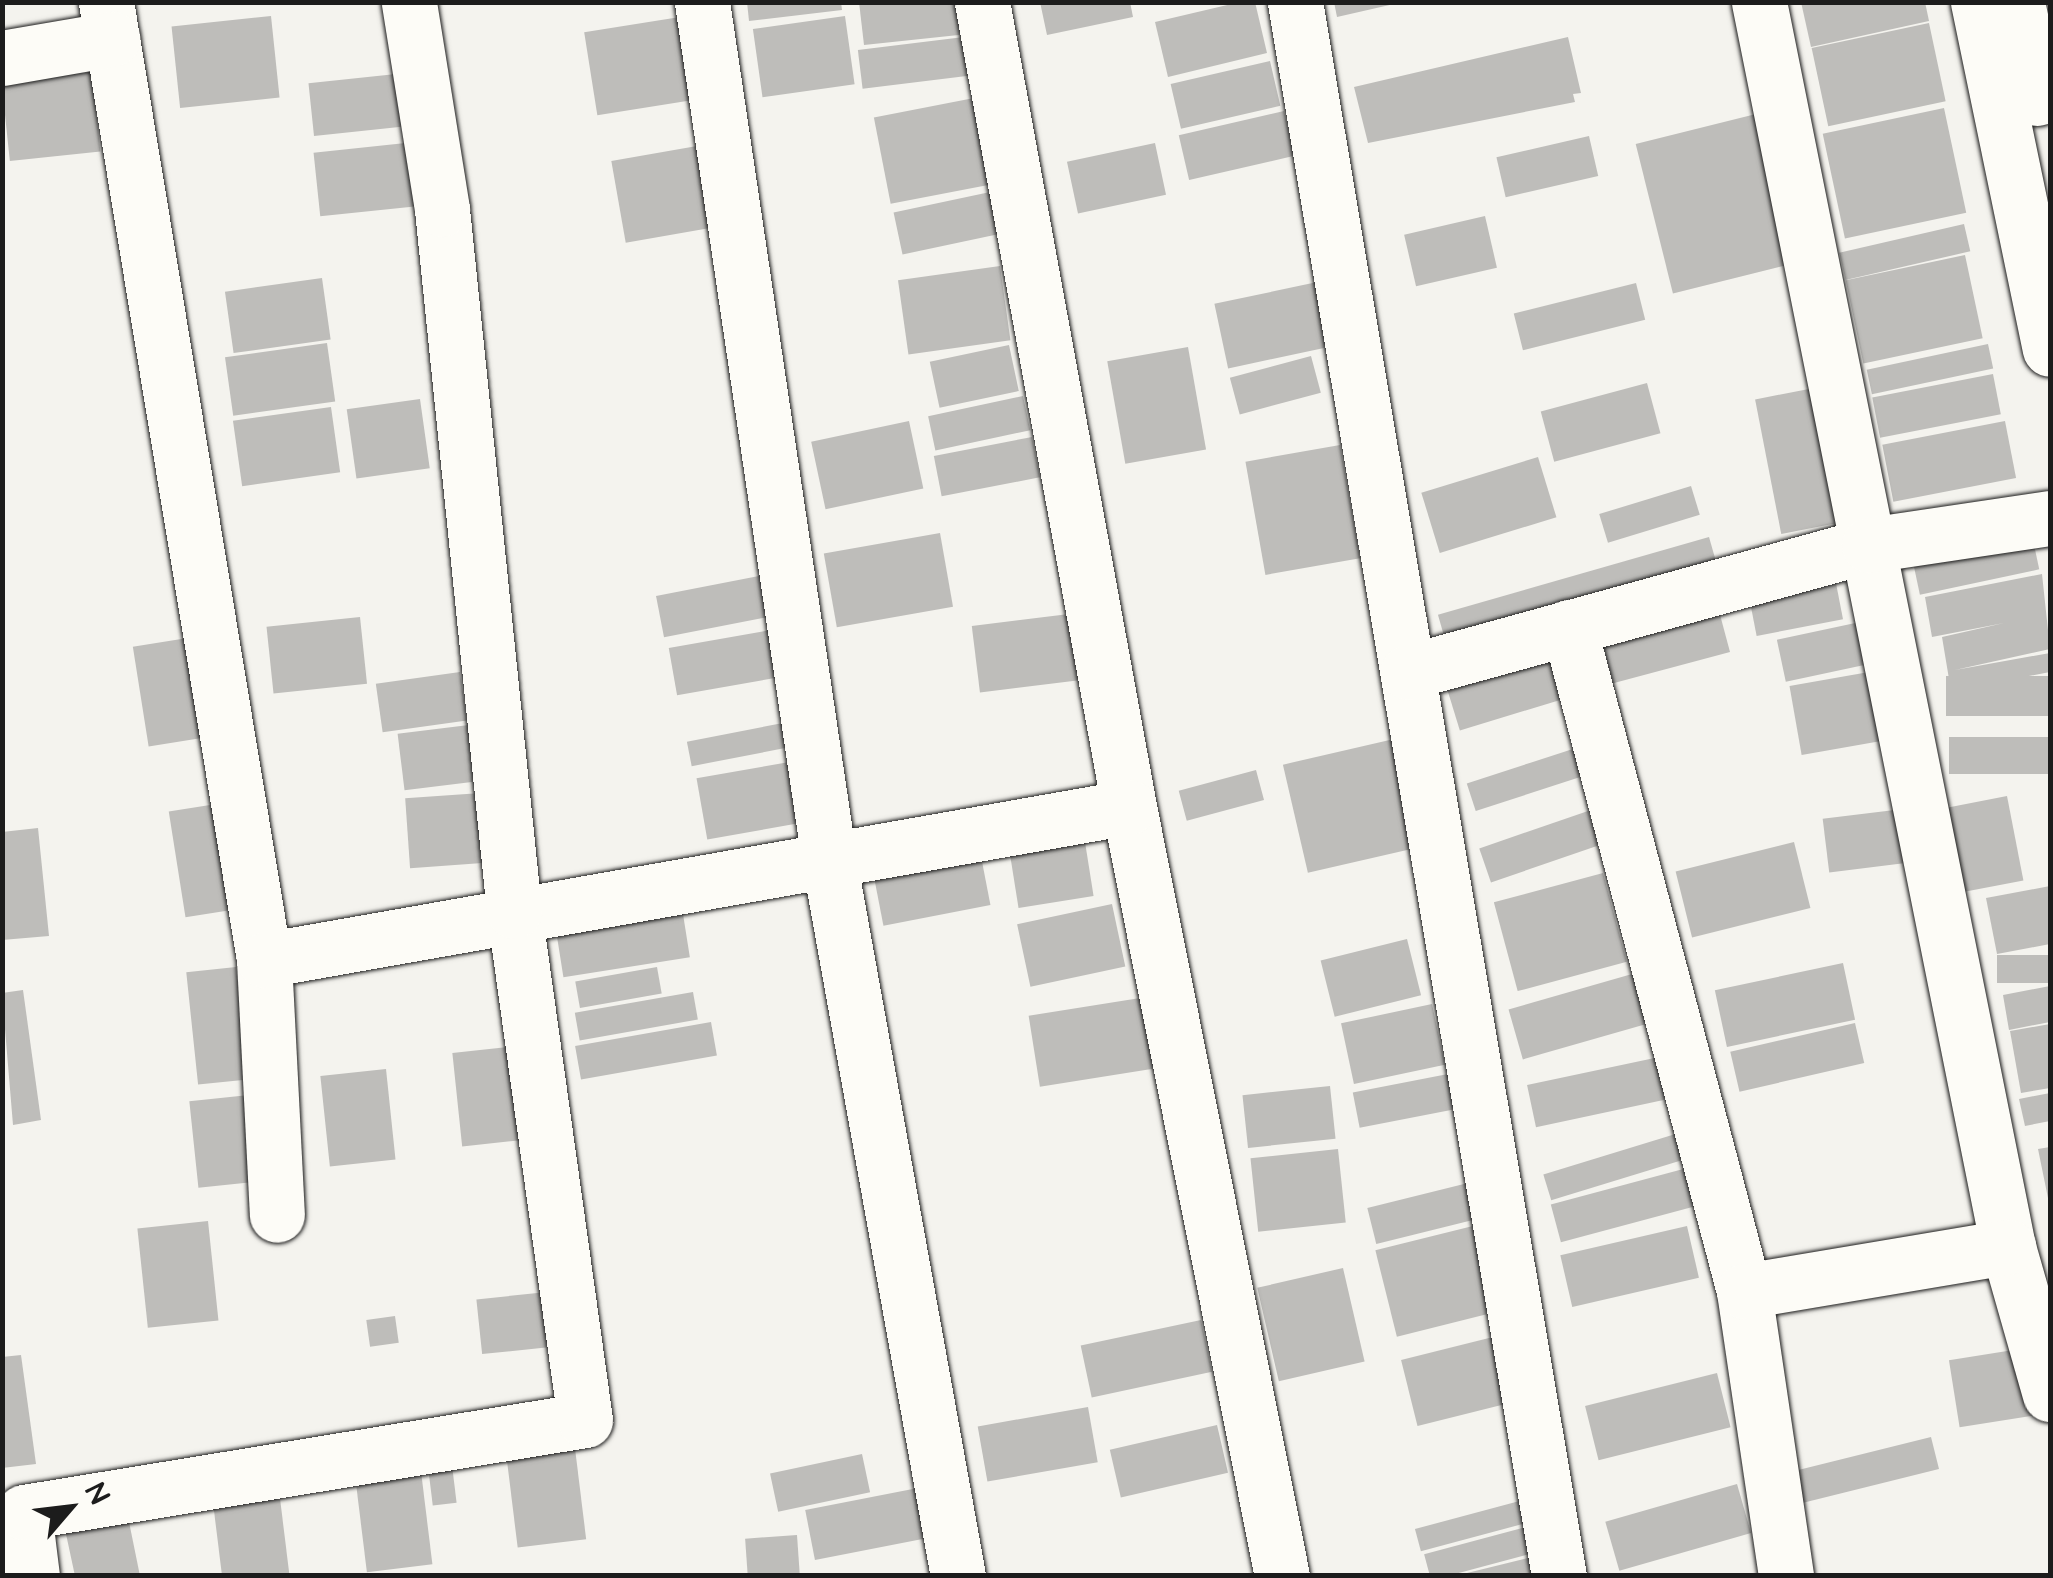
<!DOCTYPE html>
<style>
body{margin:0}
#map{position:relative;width:2053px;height:1578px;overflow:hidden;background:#f4f3ee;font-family:"Architects Daughter",sans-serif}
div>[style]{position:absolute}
.building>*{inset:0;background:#bebdba;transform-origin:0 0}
.roads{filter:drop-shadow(0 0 2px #1c1c1c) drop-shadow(0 0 2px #1c1c1c)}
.minor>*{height:55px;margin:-27.5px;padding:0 27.5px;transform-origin:27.5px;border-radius:27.5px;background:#fdfcf7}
.highway>*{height:55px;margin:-27.5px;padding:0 27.5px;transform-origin:27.5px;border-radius:27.5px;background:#fdfcf7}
span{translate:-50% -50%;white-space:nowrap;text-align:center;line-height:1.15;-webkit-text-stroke:9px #fdfcf7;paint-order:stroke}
.frame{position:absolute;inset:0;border:5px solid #1c1c1c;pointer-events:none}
.north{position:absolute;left:20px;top:1458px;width:100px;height:100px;-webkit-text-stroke:8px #fdfcf7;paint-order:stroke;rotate:62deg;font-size:28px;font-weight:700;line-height:40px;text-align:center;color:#1c1c1c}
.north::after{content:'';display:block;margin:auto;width:35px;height:45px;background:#1c1c1c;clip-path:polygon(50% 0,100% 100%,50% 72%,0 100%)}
</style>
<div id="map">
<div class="building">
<i style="clip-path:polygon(747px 2px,841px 2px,842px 10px,749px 21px)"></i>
<i style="clip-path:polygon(859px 2px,964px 2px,968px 34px,864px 45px)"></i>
<i style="clip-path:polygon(1040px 2px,1130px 2px,1133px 17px,1047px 35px)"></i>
<i style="clip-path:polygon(1240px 2px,1255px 2px,1267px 53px,1168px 77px,1155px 22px)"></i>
<i style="clip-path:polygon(1334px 2px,1393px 2px,1394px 4px,1337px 17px)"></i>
<i style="clip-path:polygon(1801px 2px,1925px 2px,1929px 21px,1811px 47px)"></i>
<i style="left:271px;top:16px;width:82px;height:100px;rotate:84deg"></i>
<i style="left:845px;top:16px;width:69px;height:93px;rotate:82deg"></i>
<i style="left:680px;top:17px;width:84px;height:97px;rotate:81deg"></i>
<i style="left:1929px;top:23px;width:80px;height:120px;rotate:78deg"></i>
<i style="left:972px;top:36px;width:39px;height:115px;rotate:83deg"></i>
<i style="clip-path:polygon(1568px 37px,1581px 93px,1573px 94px,1575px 102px,1368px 143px,1354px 87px)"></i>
<i style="left:1270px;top:61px;width:46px;height:102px;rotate:77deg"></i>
<i style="left:92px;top:72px;width:80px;height:91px;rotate:84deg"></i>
<i style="left:396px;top:74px;width:53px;height:88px;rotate:84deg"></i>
<i style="left:974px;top:98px;width:88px;height:102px;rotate:79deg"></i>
<i style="left:1944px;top:108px;width:107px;height:124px;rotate:78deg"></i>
<i style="left:1284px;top:111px;width:46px;height:108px;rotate:77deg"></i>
<i style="left:1756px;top:114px;width:154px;height:124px;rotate:76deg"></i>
<i style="left:1589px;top:136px;width:41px;height:95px;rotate:77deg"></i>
<i style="left:415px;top:142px;width:64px;height:102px;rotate:84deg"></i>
<i style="left:1155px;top:143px;width:53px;height:90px;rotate:78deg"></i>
<i style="left:697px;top:146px;width:83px;height:87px;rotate:80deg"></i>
<i style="left:1009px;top:188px;width:43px;height:118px;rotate:78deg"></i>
<i style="left:1485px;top:216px;width:53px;height:83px;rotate:77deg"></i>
<i style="left:1964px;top:224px;width:28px;height:128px;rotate:77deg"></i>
<i style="left:1965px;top:255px;width:85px;height:122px;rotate:78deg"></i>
<i style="left:1000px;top:266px;width:75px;height:103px;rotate:82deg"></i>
<i style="left:322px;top:278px;width:62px;height:98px;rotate:82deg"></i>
<i style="left:1322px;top:281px;width:66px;height:110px;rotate:78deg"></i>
<i style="left:1636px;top:283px;width:38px;height:126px;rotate:76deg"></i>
<i style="left:327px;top:343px;width:59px;height:103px;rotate:82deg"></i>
<i style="left:1988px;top:344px;width:25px;height:124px;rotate:78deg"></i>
<i style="left:1009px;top:345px;width:47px;height:81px;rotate:78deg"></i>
<i style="left:1188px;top:347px;width:104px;height:82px;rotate:80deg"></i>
<i style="left:1311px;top:356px;width:38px;height:84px;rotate:75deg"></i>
<i style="left:1993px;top:374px;width:41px;height:123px;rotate:79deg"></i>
<i style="left:1647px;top:383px;width:52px;height:110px;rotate:75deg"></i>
<i style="left:1814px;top:388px;width:137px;height:60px;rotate:79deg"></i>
<i style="left:1023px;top:396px;width:35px;height:97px;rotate:78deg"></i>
<i style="left:420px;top:399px;width:70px;height:74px;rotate:82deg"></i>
<i style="left:331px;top:407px;width:66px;height:99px;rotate:82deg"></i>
<i style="left:909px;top:421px;width:69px;height:100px;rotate:78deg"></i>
<i style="left:2005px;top:421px;width:58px;height:125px;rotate:79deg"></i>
<i style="left:1032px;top:437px;width:41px;height:100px;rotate:79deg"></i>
<i style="left:1340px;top:445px;width:115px;height:96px;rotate:80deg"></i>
<i style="left:1538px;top:457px;width:63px;height:122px;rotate:73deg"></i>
<i style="left:1691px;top:486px;width:30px;height:96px;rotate:73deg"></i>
<i style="left:940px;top:533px;width:75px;height:118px;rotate:80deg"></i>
<i style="left:1709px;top:537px;width:29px;height:282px;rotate:74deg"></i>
<i style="left:2033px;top:540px;width:30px;height:122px;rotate:78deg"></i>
<i style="clip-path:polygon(2042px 574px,2050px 649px,1955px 670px,2050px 653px,2050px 672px,1951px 691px,1942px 637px,2004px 623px,1932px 637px,1925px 597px)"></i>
<i style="left:764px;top:575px;width:42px;height:110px;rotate:79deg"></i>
<i style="left:1835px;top:578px;width:42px;height:88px;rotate:79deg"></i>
<i style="left:1715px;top:596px;width:58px;height:121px;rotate:75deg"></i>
<i style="left:1077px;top:613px;width:67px;height:106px;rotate:83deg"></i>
<i style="left:360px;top:617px;width:67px;height:94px;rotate:84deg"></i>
<i style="left:1860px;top:622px;width:43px;height:85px;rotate:78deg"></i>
<i style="left:782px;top:628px;width:48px;height:115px;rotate:80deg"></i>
<i style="left:200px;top:636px;width:101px;height:68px;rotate:81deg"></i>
<i style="left:1555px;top:645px;width:54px;height:116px;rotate:73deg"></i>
<i style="left:1886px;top:669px;width:70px;height:98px;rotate:80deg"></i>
<i style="left:460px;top:672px;width:49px;height:85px;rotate:82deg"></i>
<i style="left:2050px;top:676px;width:40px;height:104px;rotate:90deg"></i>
<i style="left:788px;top:722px;width:25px;height:103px;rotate:79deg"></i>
<i style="left:477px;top:724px;width:57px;height:80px;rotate:83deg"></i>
<i style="left:2050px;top:737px;width:37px;height:101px;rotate:90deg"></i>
<i style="left:1394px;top:739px;width:111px;height:114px;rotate:77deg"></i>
<i style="left:1579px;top:747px;width:29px;height:118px;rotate:72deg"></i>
<i style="left:795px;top:761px;width:62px;height:100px;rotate:80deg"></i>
<i style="left:1256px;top:770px;width:31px;height:80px;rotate:75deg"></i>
<i style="left:481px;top:793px;width:70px;height:76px;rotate:86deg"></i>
<i style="left:2007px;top:796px;width:86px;height:60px;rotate:79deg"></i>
<i style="left:229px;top:802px;width:107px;height:61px;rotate:81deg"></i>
<i style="left:1911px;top:808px;width:54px;height:89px;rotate:83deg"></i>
<i style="left:1588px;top:811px;width:36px;height:115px;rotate:71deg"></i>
<i style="left:1082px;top:823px;width:74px;height:76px;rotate:81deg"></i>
<i style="clip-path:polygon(38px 828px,49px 936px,2px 940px,2px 832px)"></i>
<i style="left:1794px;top:842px;width:68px;height:122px;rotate:76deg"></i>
<i style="left:979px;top:846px;width:60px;height:109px;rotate:79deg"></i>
<i style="left:1603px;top:873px;width:92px;height:113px;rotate:75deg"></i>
<i style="clip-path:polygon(2050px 886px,2050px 944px,1997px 954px,1986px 898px)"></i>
<i style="left:680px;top:895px;width:63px;height:128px;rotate:81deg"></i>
<i style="left:1112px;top:904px;width:64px;height:97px;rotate:78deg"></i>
<i style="left:1407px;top:939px;width:58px;height:89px;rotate:76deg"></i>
<i style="left:2050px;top:955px;width:28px;height:53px;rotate:90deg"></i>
<i style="left:1843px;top:963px;width:58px;height:131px;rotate:78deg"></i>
<i style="left:236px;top:967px;width:113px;height:50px;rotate:84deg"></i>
<i style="left:657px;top:967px;width:27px;height:83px;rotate:80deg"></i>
<i style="left:1646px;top:970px;width:52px;height:143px;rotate:74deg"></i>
<i style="clip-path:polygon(2050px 986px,2050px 1022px,2009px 1030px,2003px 995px)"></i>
<i style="clip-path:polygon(23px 990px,41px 1120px,13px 1125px,2px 993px)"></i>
<i style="left:693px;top:992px;width:28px;height:120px;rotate:80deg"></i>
<i style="left:1159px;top:995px;width:72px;height:132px;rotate:81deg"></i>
<i style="left:1432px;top:1004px;width:62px;height:93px;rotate:78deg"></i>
<i style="left:711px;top:1022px;width:34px;height:138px;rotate:80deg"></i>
<i style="left:1855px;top:1023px;width:41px;height:128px;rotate:77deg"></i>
<i style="clip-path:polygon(2050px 1024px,2050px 1088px,2021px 1093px,2010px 1031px)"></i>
<i style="left:518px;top:1046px;width:94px;height:66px;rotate:84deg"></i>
<i style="left:1664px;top:1056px;width:43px;height:140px;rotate:78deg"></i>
<i style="left:386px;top:1069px;width:91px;height:66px;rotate:84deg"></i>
<i style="left:1448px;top:1074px;width:36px;height:97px;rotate:79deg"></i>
<i style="left:1330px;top:1086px;width:53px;height:88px;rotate:84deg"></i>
<i style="clip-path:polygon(2050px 1093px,2050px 1121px,2025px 1126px,2019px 1099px)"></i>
<i style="left:249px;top:1095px;width:87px;height:60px;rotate:84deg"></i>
<i style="left:1682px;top:1132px;width:27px;height:145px;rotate:73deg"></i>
<i style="clip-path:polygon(2050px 1147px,2050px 1203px,2049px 1203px,2038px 1149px)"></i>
<i style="left:1338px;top:1149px;width:74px;height:88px;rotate:84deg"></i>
<i style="left:1687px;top:1168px;width:39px;height:141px;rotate:75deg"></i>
<i style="left:1476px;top:1181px;width:37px;height:112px;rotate:76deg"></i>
<i style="left:208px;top:1221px;width:100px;height:71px;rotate:84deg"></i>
<i style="left:1485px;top:1223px;width:89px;height:113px;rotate:76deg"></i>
<i style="left:1687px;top:1226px;width:53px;height:130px;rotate:77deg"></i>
<i style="left:1343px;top:1268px;width:96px;height:88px;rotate:77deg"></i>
<i style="left:547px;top:1292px;width:55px;height:71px;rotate:84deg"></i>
<i style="left:395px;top:1316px;width:27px;height:29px;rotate:82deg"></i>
<i style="left:1201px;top:1320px;width:53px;height:123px;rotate:78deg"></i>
<i style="left:1501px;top:1335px;width:68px;height:103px;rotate:76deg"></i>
<i style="left:2026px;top:1348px;width:68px;height:78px;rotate:81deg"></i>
<i style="clip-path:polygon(21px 1355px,36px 1464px,2px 1468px,2px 1357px)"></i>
<i style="left:1717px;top:1373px;width:56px;height:136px;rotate:76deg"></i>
<i style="left:1088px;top:1407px;width:56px;height:112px;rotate:80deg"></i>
<i style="left:1217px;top:1425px;width:49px;height:110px;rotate:77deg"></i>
<i style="left:573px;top:1432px;width:108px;height:69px;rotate:83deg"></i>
<i style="left:1931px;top:1437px;width:33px;height:145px;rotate:76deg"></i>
<i style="left:862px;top:1454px;width:39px;height:94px;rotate:78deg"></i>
<i style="left:419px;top:1455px;width:110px;height:66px;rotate:83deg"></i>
<i style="left:451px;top:1457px;width:46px;height:24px;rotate:83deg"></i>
<i style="left:278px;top:1482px;width:95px;height:67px;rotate:83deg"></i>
<i style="left:1737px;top:1484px;width:51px;height:137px;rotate:74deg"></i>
<i style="left:923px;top:1487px;width:51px;height:120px;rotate:79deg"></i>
<i style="left:1527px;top:1499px;width:23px;height:116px;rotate:75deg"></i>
<i style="clip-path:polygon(126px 1507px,140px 1576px,75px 1576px,63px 1520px)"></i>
<i style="left:1541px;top:1523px;width:27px;height:121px;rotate:75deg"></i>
<i style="left:797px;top:1535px;width:41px;height:52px;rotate:86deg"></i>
<i style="clip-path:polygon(1548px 1553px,1554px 1576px,1463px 1576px,1463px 1574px)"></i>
</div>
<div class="roads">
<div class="minor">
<i style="left:106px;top:2px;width:971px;rotate:80.63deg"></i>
<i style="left:264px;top:960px;width:255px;rotate:87.1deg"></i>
<i style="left:702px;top:2px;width:867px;rotate:81.58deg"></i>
<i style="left:829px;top:860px;width:728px;rotate:79.79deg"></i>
<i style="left:982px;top:2px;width:818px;rotate:79.65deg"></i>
<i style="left:1129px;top:807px;width:784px;rotate:78.75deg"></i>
<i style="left:1295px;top:2px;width:1596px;rotate:80.48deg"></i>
<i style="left:1759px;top:2px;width:1270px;rotate:78.69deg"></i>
<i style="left:2008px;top:1247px;width:153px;rotate:74.1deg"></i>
<i style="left:2px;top:58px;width:112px;rotate:-9.8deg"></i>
<i style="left:1569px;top:627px;width:687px;rotate:75.24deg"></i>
<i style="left:1744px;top:1291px;width:288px;rotate:81.6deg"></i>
<i style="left:1408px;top:672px;width:478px;rotate:-15.4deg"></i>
<i style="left:1869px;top:545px;width:183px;rotate:-8.5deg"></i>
<i style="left:264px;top:960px;width:878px;rotate:-10.03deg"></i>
<i style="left:1744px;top:1291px;width:268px;rotate:-9.5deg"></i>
<i style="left:32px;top:1576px;width:64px;rotate:-97.1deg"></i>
<i style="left:24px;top:1512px;width:568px;rotate:-9.31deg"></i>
<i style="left:585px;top:1420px;width:514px;rotate:-97.94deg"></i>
<i style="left:514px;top:911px;width:706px;rotate:-95.86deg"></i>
<i style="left:442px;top:209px;width:210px;rotate:-99.1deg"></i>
</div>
<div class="highway">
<i style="left:1978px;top:2px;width:354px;rotate:78.3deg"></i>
<i style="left:2017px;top:2px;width:98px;rotate:78.2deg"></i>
</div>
</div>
<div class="frame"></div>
<div class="north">N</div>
</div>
